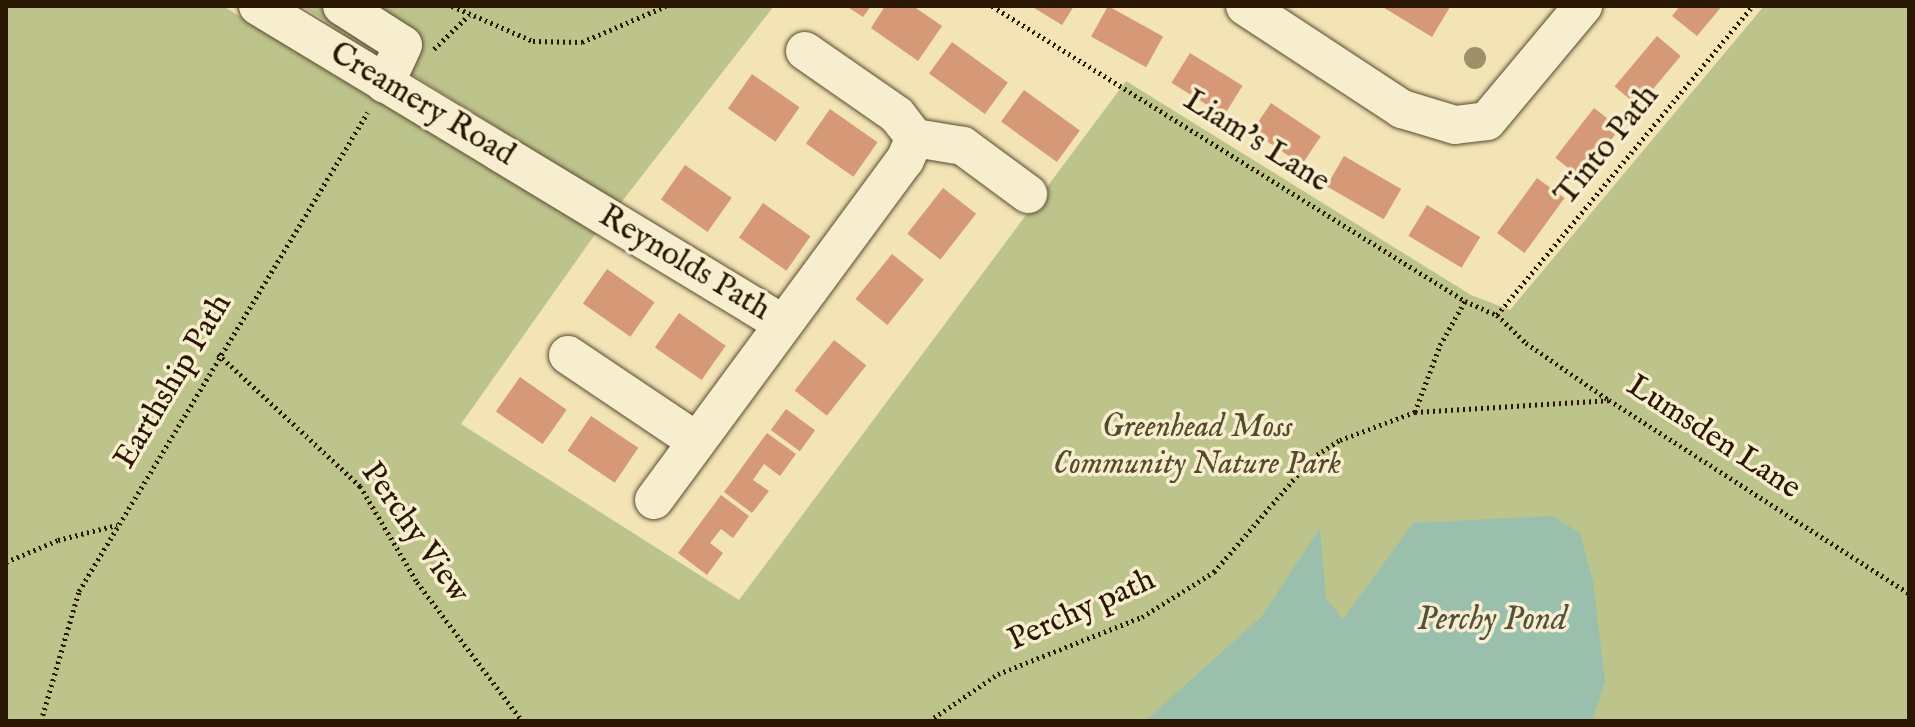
<!DOCTYPE html>
<style>
body{margin:0}
#map{position:relative;width:1915px;height:727px;overflow:hidden;background:#f2e4b5;font-family:"IM FELL English",serif}
div>[style]{position:absolute}
.green>*{inset:0;background:#bcc48c}
.water>*{inset:0;background:#9bbfad}
.building>*{inset:0;background:#d69977;transform-origin:0 0}
.path>*{height:5px;margin-top:-2.5px;transform-origin:0;background:repeating-linear-gradient(90deg,#291702 0 2px,transparent 0 6px)}
.roads{filter:drop-shadow(0 0 2px #5b4a2f) drop-shadow(0 0 2px #5b4a2f)}
.minor>*{height:38px;margin:-19px;padding:0 19px;transform-origin:19px;border-radius:19px;background:#f7edcf}
.trees>*{width:22px;height:22px;margin:-11px;border-radius:50%;background:#9c9069}
span{translate:-50% -50%;white-space:nowrap;text-align:center;line-height:1.15;-webkit-text-stroke:7px #f7edcf;paint-order:stroke}
.street-label{font-size:32px;color:#291702}
.park-label{font-size:32px;color:#554b2b;font-style:italic}
.water-label{font-size:34px;color:#51523e;font-style:italic}
.frame{position:absolute;inset:0;border:8px solid #291702;pointer-events:none}
</style>
<div id="map">
<div class="green">
<i style="clip-path:polygon(6px 6px,223px 6px,596px 233px,461px 424px,739px 600px,1126px 81px,1471px 295px,1510px 310px,1764px 6px,1909px 6px,1909px 721px,6px 721px)"></i>
<i style="clip-path:polygon(302px 6px,774px 6px,620px 204px)"></i>
</div>
<div class="water">
<i style="clip-path:polygon(1552px 516px,1580px 533px,1593px 581px,1605px 681px,1592px 721px,1145px 721px,1262px 616px,1320px 528px,1326px 598px,1343px 619px,1413px 523px)"></i>
</div>
<div class="building">
<i style="clip-path:polygon(846px 6px,871px 6px,863px 17px)"></i>
<i style="clip-path:polygon(885px 6px,913px 6px,942px 26px,918px 61px,871px 28px)"></i>
<i style="clip-path:polygon(1031px 6px,1074px 6px,1062px 25px)"></i>
<i style="left:1108px;top:6px;width:63px;height:35px;rotate:29deg"></i>
<i style="clip-path:polygon(1381px 6px,1449px 6px,1450px 7px,1432px 37px)"></i>
<i style="clip-path:polygon(1680px 6px,1722px 6px,1697px 36px,1672px 16px)"></i>
<i style="left:1657px;top:36px;width:31px;height:66px;rotate:40deg"></i>
<i style="left:952px;top:42px;width:69px;height:39px;rotate:36deg"></i>
<i style="left:1190px;top:53px;width:62px;height:35px;rotate:32deg"></i>
<i style="left:752px;top:74px;width:58px;height:42px;rotate:35deg"></i>
<i style="left:1024px;top:90px;width:69px;height:39px;rotate:36deg"></i>
<i style="left:1271px;top:103px;width:60px;height:34px;rotate:34deg"></i>
<i style="left:1594px;top:108px;width:33px;height:63px;rotate:38deg"></i>
<i style="left:830px;top:109px;width:58px;height:42px;rotate:35deg"></i>
<i style="left:1344px;top:156px;width:66px;height:35px;rotate:30deg"></i>
<i style="left:685px;top:165px;width:57px;height:42px;rotate:35deg"></i>
<i style="left:1537px;top:178px;width:34px;height:68px;rotate:36deg"></i>
<i style="left:943px;top:188px;width:42px;height:58px;rotate:38deg"></i>
<i style="left:763px;top:203px;width:58px;height:42px;rotate:35deg"></i>
<i style="left:1427px;top:205px;width:62px;height:36px;rotate:31deg"></i>
<i style="left:892px;top:254px;width:41px;height:58px;rotate:39deg"></i>
<i style="left:607px;top:269px;width:58px;height:42px;rotate:35deg"></i>
<i style="left:679px;top:313px;width:57px;height:42px;rotate:35deg"></i>
<i style="left:834px;top:340px;width:41px;height:64px;rotate:38deg"></i>
<i style="left:520px;top:377px;width:57px;height:42px;rotate:35deg"></i>
<i style="left:786px;top:409px;width:36px;height:26px;rotate:36deg"></i>
<i style="left:591px;top:416px;width:57px;height:42px;rotate:34deg"></i>
<i style="clip-path:polygon(767px 433px,796px 454px,780px 476px,764px 464px,753px 480px,769px 491px,752px 513px,724px 492px)"></i>
<i style="clip-path:polygon(721px 495px,749px 516px,733px 538px,721px 529px,710px 543px,723px 553px,707px 575px,678px 553px)"></i>
</div>
<div class="path">
<i style="left:452px;top:6px;width:88px;rotate:23.4deg"></i>
<i style="left:533px;top:41px;width:49px;rotate:1.2deg"></i>
<i style="left:582px;top:42px;width:91px;rotate:-23.2deg"></i>
<i style="left:992px;top:6px;width:557px;rotate:31.95deg"></i>
<i style="left:1465px;top:301px;width:35px;rotate:24deg"></i>
<i style="left:1497px;top:315px;width:40px;rotate:44deg"></i>
<i style="left:1526px;top:343px;width:101px;rotate:34.5deg"></i>
<i style="left:1609px;top:400px;width:357px;rotate:32.8deg"></i>
<i style="left:434px;top:49px;width:49px;rotate:-44.2deg"></i>
<i style="left:1497px;top:315px;width:401px;rotate:-50.4deg"></i>
<i style="left:218px;top:354px;width:194px;rotate:42.9deg"></i>
<i style="left:360px;top:486px;width:112px;rotate:59.3deg"></i>
<i style="left:417px;top:582px;width:174px;rotate:52.9deg"></i>
<i style="left:1415px;top:412px;width:194px;rotate:-3.5deg"></i>
<i style="left:6px;top:562px;width:56px;rotate:-22.9deg"></i>
<i style="left:58px;top:540px;width:61px;rotate:-14.3deg"></i>
<i style="left:41px;top:721px;width:135px;rotate:-73.7deg"></i>
<i style="left:79px;top:591px;width:559px;rotate:-58.9deg"></i>
<i style="left:929px;top:721px;width:83px;rotate:-34.3deg"></i>
<i style="left:998px;top:674px;width:155px;rotate:-21.6deg"></i>
<i style="left:1142px;top:617px;width:85px;rotate:-32deg"></i>
<i style="left:1214px;top:572px;width:150px;rotate:-49.3deg"></i>
<i style="left:1312px;top:458px;width:33px;rotate:-33deg"></i>
<i style="left:1340px;top:440px;width:80px;rotate:-20.5deg"></i>
<i style="left:1415px;top:412px;width:72px;rotate:-69.5deg"></i>
<i style="left:1440px;top:345px;width:51px;rotate:-60.4deg"></i>
</div>
<div class="roads">
<div class="minor">
<i style="left:258px;top:6px;width:610px;rotate:31.19deg"></i>
<i style="left:342px;top:6px;width:72px;rotate:32.6deg"></i>
<i style="left:403px;top:45px;width:43px;rotate:114.8deg"></i>
<i style="left:1245px;top:6px;width:188px;rotate:33.3deg"></i>
<i style="left:1402px;top:109px;width:55px;rotate:16.8deg"></i>
<i style="left:1455px;top:125px;width:32px;rotate:-7deg"></i>
<i style="left:1487px;top:121px;width:150px;rotate:-50.1deg"></i>
<i style="left:805px;top:51px;width:112px;rotate:34.8deg"></i>
<i style="left:897px;top:115px;width:29px;rotate:52deg"></i>
<i style="left:915px;top:138px;width:49px;rotate:9.5deg"></i>
<i style="left:963px;top:146px;width:81px;rotate:36.4deg"></i>
<i style="left:568px;top:355px;width:154px;rotate:33.9deg"></i>
<i style="left:654px;top:500px;width:423px;rotate:-53.6deg"></i>
<i style="left:905px;top:160px;width:24px;rotate:-66deg"></i>
</div>
</div>
<div class="trees">
<i style="left:1475px;top:58px"></i>
</div>
<div class="street-label">
<span style="left:422px;top:105px;rotate:31deg">Creamery Road</span>
<span style="left:1256px;top:142px;rotate:32deg">Liam's Lane</span>
<span style="left:1608px;top:146px;rotate:-51deg">Tinto Path</span>
<span style="left:684px;top:264px;rotate:31deg">Reynolds Path</span>
<span style="left:174px;top:382px;rotate:-59deg">Earthship Path</span>
<span style="left:1713px;top:438px;rotate:33deg">Lumsden Lane</span>
<span style="left:414px;top:533px;rotate:55deg">Perchy View</span>
<span style="left:1082px;top:611px;rotate:-24deg">Perchy path</span>
</div>
<div class="park-label">
<span style="left:1197px;top:447px">Greenhead Moss<br>Community Nature Park</span>
</div>
<div class="water-label">
<span style="left:1492px;top:620px">Perchy Pond</span>
</div>
<div class="frame"></div>
</div>
